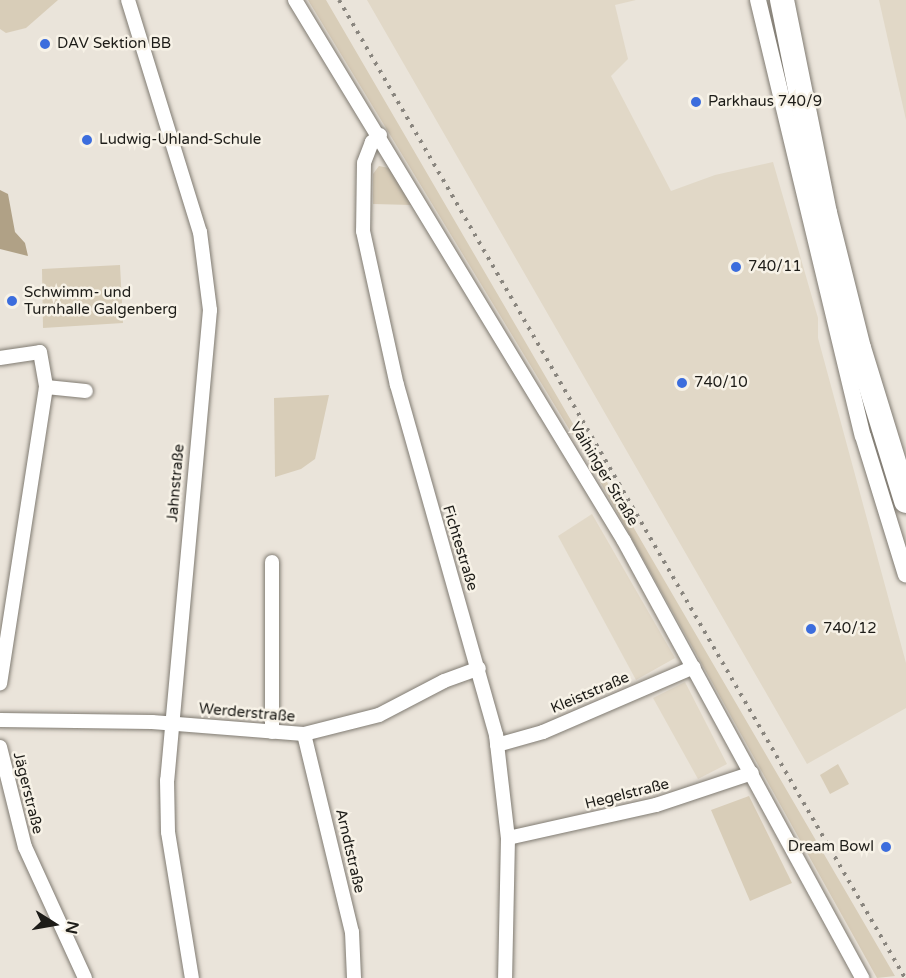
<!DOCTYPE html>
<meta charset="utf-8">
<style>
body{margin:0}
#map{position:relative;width:906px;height:978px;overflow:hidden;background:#eae4da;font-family:"Varela Round",sans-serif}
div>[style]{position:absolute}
.built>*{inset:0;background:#e1d8c7}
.green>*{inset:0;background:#d8cdb8}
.forest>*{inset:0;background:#b0a186}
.roads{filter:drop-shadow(0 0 2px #807b72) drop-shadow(0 0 2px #807b72)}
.minor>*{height:14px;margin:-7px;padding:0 7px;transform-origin:7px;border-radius:7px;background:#fff}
.tertiary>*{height:16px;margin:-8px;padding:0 8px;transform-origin:8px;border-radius:8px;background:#fff}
.motorway>*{height:24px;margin:-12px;padding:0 12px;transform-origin:12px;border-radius:12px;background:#fff}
.rail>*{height:4px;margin-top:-2px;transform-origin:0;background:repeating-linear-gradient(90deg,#8a867f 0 3px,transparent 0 9px)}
.dots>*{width:16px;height:16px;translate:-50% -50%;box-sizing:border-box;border:3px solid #f7f2e7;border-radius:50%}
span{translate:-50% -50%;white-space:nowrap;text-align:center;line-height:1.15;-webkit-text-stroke:5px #f7f2e7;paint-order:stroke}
.poi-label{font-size:15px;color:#1d1c18}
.left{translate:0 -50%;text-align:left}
.right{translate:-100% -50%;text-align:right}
.street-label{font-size:15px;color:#1d1c18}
.north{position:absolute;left:24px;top:894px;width:60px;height:60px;-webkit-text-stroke:4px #f7f2e7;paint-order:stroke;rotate:101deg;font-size:16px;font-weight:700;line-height:24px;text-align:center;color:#1d1c18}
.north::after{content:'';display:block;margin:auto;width:21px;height:27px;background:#1d1c18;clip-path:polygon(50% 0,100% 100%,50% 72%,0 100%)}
</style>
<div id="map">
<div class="built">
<i style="clip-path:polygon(367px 0,636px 0,615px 5px,628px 59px,611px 76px,671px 191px,715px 175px,773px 162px,818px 318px,818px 338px,906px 663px,906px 708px,807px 764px)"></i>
<i style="clip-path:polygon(879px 0,906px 0,906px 120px,890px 49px)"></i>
<i style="clip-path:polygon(592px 514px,675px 658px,636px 680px,558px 536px)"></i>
<i style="clip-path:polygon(685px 682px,727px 764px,698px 779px,653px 698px)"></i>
</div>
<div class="green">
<i style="clip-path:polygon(0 0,58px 0,26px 28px,6px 33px,0 29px)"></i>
<i style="clip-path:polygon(308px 0,326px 0,895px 976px,877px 978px,588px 460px)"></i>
<i style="clip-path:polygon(379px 166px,389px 168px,412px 205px,373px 204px,373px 174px)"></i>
<i style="clip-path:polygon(120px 265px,123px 323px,43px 328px,42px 269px)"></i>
<i style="clip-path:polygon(329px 395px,315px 459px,301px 469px,275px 477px,274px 398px)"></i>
<i style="clip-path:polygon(838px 764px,849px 784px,830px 794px,820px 775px)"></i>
<i style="clip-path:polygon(749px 796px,792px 883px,750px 901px,711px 810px)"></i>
</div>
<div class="forest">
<i style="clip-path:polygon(0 190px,8px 194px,15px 232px,25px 243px,28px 256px,0 249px)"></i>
</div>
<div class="roads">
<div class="minor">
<i style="left:128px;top:0;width:243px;rotate:72.8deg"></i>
<i style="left:200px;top:232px;width:79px;rotate:82.7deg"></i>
<i style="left:210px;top:310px;width:472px;rotate:95.2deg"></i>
<i style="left:167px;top:780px;width:52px;rotate:88.9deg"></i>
<i style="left:168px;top:832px;width:148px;rotate:80.7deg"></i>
<i style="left:295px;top:0;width:633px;rotate:58.69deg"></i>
<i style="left:624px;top:541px;width:498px;rotate:61.4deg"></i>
<i style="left:380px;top:135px;width:11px;rotate:139deg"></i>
<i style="left:372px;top:142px;width:22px;rotate:111deg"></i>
<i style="left:364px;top:163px;width:68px;rotate:90.8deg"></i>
<i style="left:363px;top:231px;width:158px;rotate:77.6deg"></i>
<i style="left:397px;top:385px;width:364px;rotate:74.2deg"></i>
<i style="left:496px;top:735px;width:104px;rotate:83.4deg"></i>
<i style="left:508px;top:838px;width:140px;rotate:91.2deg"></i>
<i style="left:0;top:358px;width:40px;rotate:-8.5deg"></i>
<i style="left:40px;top:352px;width:36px;rotate:80deg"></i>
<i style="left:46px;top:387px;width:300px;rotate:98.8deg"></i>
<i style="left:46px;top:387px;width:40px;rotate:5.7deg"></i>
<i style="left:0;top:720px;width:152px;rotate:0.8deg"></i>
<i style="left:152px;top:722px;width:152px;rotate:4.5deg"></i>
<i style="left:304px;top:734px;width:77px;rotate:-14.2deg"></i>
<i style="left:379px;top:715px;width:73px;rotate:-27.6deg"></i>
<i style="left:444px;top:681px;width:37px;rotate:-20deg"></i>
<i style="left:272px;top:732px;width:170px;rotate:-90deg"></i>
<i style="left:304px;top:734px;width:204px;rotate:76.4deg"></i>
<i style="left:352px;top:932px;width:46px;rotate:87.5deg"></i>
<i style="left:497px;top:745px;width:48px;rotate:-15.8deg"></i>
<i style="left:543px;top:732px;width:164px;rotate:-23.3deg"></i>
<i style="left:0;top:747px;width:103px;rotate:76deg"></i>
<i style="left:25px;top:847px;width:144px;rotate:65.4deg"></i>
<i style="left:508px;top:838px;width:152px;rotate:-12.6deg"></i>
<i style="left:656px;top:805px;width:101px;rotate:-18.4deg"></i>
</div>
<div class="tertiary">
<i style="left:758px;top:0;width:448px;rotate:76.5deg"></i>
<i style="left:863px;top:436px;width:145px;rotate:72.8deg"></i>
</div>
<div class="motorway">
<i style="left:782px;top:0;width:217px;rotate:78.6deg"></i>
<i style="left:825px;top:213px;width:139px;rotate:75.9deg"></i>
<i style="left:859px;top:348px;width:160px;rotate:72.9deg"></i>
</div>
</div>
<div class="rail">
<i style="left:339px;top:0;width:1130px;rotate:59.94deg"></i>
</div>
<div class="dots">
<i style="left:45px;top:44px;background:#3c6ddd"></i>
<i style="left:696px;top:102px;background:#3c6ddd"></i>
<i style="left:87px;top:140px;background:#3c6ddd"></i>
<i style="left:736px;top:267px;background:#3c6ddd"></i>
<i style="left:12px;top:301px;background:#3c6ddd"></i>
<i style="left:682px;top:383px;background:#3c6ddd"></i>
<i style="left:811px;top:629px;background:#3c6ddd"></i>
<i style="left:886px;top:847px;background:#3c6ddd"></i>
</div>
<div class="poi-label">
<span class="left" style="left:57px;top:44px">DAV Sektion BB</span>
<span class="left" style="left:708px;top:102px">Parkhaus 740/9</span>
<span class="left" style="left:99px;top:140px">Ludwig-Uhland-Schule</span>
<span class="left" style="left:748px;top:267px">740/11</span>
<span class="left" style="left:24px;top:301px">Schwimm- und<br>Turnhalle Galgenberg</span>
<span class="left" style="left:694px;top:383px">740/10</span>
<span class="left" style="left:823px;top:629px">740/12</span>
<span class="right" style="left:874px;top:847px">Dream Bowl</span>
</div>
<div class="street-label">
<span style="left:604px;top:474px;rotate:59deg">Vaihinger Straße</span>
<span style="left:176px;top:483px;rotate:-85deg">Jahnstraße</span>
<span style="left:460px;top:548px;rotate:73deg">Fichtestraße</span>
<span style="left:590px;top:693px;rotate:-23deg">Kleiststraße</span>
<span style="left:247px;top:713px;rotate:5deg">Werderstraße</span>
<span style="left:28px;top:793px;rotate:76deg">Jägerstraße</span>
<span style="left:627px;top:794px;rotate:-14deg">Hegelstraße</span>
<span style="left:350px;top:851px;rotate:77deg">Arndtstraße</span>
</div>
<div class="north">N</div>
</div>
